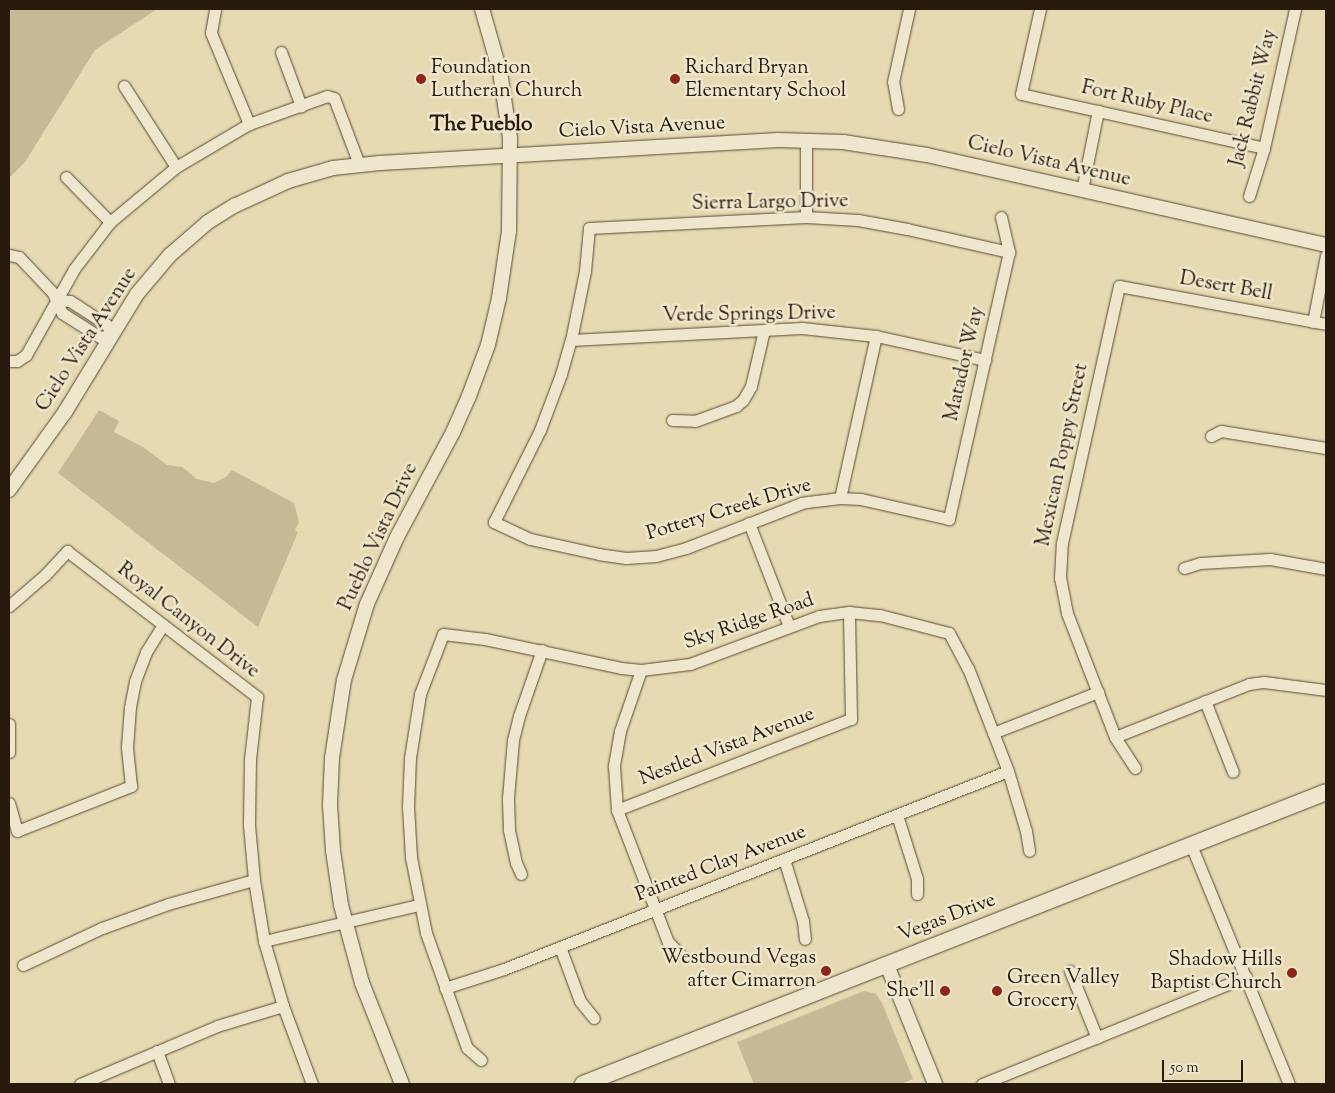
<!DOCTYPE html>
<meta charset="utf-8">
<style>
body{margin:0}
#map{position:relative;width:1335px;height:1093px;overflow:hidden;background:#e7dab2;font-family:"Sorts Mill Goudy",serif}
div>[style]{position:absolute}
.green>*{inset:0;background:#c6b996}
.roads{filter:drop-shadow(0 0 1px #574936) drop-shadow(0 0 1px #574936)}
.minor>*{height:11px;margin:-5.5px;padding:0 5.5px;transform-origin:5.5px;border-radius:5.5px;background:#efe7cd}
.tertiary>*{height:14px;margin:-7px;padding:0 7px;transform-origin:7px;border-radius:7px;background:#efe7cd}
.secondary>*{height:16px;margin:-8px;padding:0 8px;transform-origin:8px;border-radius:8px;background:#efe7cd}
.dots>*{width:14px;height:14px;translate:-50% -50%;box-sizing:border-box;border:2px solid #efe7cd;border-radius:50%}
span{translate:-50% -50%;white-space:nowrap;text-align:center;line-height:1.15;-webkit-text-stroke:5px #efe7cd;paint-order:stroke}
.poi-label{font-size:20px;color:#27190c}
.left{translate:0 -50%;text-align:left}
.right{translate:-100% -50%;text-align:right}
.street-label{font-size:20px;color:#27190c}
.neighbourhood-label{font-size:21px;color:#27190c;font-weight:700}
.frame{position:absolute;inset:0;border:10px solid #27190c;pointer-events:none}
.scale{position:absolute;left:1162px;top:1060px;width:81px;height:22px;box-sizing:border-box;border:2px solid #27190c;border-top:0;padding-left:6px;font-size:15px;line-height:18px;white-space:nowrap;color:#27190c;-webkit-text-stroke:4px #efe7cd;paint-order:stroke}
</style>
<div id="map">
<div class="green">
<i style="clip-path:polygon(9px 9px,157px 9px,95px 50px,25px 162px,9px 178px)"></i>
<i style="clip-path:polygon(99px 410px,119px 421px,114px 432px,143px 447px,167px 465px,182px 467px,197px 479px,214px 483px,226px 477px,232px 470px,294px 503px,299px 522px,295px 530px,298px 532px,258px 627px,58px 473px)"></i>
<i style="clip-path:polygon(864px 991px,876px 994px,882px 1003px,913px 1079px,901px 1084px,754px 1084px,737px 1042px)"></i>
</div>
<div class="roads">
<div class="minor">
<i style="left:1040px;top:9px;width:87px;rotate:102.6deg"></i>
<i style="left:1021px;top:94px;width:249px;rotate:12.5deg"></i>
<i style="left:215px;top:10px;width:23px;rotate:100deg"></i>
<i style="left:211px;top:33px;width:99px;rotate:67.3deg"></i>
<i style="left:281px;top:52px;width:58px;rotate:69.7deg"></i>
<i style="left:124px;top:86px;width:96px;rotate:57.3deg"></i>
<i style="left:898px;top:109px;width:27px;rotate:-100deg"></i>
<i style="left:893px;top:82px;width:75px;rotate:-77.6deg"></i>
<i style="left:66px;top:177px;width:63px;rotate:45.6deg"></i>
<i style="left:1082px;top:190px;width:81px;rotate:-78.6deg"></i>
<i style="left:1249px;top:196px;width:50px;rotate:-72.6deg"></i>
<i style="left:1264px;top:148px;width:142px;rotate:-77.4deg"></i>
<i style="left:806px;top:217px;width:77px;rotate:-90deg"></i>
<i style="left:1001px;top:217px;width:36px;rotate:77deg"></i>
<i style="left:1009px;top:252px;width:274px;rotate:102.7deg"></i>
<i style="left:949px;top:519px;width:90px;rotate:-167.2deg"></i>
<i style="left:861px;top:499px;width:21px;rotate:-177deg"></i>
<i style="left:840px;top:498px;width:38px;rotate:173deg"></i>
<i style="left:802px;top:503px;width:124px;rotate:158.8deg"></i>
<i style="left:686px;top:548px;width:31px;rotate:165deg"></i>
<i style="left:656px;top:556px;width:30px;rotate:176deg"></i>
<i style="left:626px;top:558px;width:27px;rotate:-172deg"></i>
<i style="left:599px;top:554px;width:71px;rotate:-167.7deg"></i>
<i style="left:530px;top:539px;width:40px;rotate:-155deg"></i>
<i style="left:494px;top:522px;width:103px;rotate:-63.4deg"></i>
<i style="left:540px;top:430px;width:60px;rotate:-69.4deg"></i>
<i style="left:561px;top:374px;width:35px;rotate:-74deg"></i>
<i style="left:571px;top:340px;width:70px;rotate:-78.5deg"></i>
<i style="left:585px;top:271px;width:43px;rotate:-84.7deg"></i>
<i style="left:589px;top:228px;width:217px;rotate:-2.9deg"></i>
<i style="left:806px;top:217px;width:52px;rotate:3.3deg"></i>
<i style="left:858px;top:220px;width:50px;rotate:10.4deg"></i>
<i style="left:907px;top:229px;width:105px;rotate:12.7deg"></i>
<i style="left:9px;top:255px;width:10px;rotate:11deg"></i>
<i style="left:19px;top:257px;width:50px;rotate:46.6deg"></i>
<i style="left:53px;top:293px;width:22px;rotate:66deg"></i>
<i style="left:62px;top:313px;width:45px;rotate:32.3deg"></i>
<i style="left:100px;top:337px;width:11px;rotate:-10deg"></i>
<i style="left:111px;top:335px;width:11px;rotate:-112deg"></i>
<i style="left:107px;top:325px;width:35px;rotate:-147deg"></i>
<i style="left:78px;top:306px;width:9px;rotate:-148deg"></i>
<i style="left:70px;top:301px;width:14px;rotate:-176deg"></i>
<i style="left:1313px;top:322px;width:68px;rotate:-79deg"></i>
<i style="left:571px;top:340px;width:231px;rotate:-3deg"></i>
<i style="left:802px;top:328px;width:74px;rotate:6.2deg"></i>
<i style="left:876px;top:336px;width:112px;rotate:12.4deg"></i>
<i style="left:9px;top:361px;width:8px"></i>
<i style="left:17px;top:361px;width:11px;rotate:-34deg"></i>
<i style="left:26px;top:355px;width:98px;rotate:-60.8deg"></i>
<i style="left:74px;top:269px;width:59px;rotate:-52.5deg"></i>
<i style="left:110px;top:222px;width:86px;rotate:-39.8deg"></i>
<i style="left:176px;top:167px;width:85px;rotate:-30.5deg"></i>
<i style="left:249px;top:124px;width:83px;rotate:-19.7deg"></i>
<i style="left:327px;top:96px;width:7px;rotate:16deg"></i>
<i style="left:334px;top:98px;width:71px;rotate:69.3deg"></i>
<i style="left:672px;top:420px;width:23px;rotate:2deg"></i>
<i style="left:695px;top:421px;width:44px;rotate:-20.1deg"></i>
<i style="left:736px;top:406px;width:9px;rotate:-41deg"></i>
<i style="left:743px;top:400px;width:16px;rotate:-60deg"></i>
<i style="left:751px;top:386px;width:57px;rotate:-76.9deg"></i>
<i style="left:1211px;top:436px;width:11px;rotate:-27deg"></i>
<i style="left:1221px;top:431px;width:106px;rotate:9.2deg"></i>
<i style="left:840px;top:498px;width:166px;rotate:-77.5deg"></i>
<i style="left:749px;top:523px;width:110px;rotate:68.8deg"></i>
<i style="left:1184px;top:568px;width:17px;rotate:-17deg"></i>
<i style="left:1200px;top:563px;width:70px;rotate:-3.3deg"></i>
<i style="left:1270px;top:559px;width:57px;rotate:10.1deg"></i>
<i style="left:9px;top:606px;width:48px;rotate:-40.7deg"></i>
<i style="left:45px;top:575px;width:33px;rotate:-47deg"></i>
<i style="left:67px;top:551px;width:240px;rotate:37.5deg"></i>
<i style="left:257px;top:697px;width:62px;rotate:96.4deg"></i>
<i style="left:250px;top:759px;width:66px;rotate:90.9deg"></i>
<i style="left:249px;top:825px;width:55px;rotate:84.8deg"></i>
<i style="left:254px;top:880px;width:62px;rotate:80.7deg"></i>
<i style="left:264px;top:941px;width:68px;rotate:73.7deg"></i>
<i style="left:283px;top:1006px;width:83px;rotate:69.6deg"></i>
<i style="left:641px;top:670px;width:65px;rotate:109deg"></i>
<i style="left:620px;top:731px;width:36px;rotate:100deg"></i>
<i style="left:614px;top:766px;width:44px;rotate:86.1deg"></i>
<i style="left:617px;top:810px;width:142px;rotate:68.9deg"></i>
<i style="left:668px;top:942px;width:17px;rotate:45deg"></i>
<i style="left:1205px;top:701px;width:76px;rotate:68.5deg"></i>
<i style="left:9px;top:724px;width:28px;rotate:90deg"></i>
<i style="left:993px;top:733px;width:113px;rotate:-21.3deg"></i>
<i style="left:1115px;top:737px;width:144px;rotate:-21.6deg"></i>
<i style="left:1249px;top:684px;width:15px;rotate:-8deg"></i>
<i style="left:1264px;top:682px;width:63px;rotate:7.4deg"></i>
<i style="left:1135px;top:768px;width:37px;rotate:-123deg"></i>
<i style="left:1115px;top:737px;width:133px;rotate:-111.2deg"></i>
<i style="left:1067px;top:613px;width:36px;rotate:-101deg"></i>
<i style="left:1060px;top:578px;width:35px;rotate:-87deg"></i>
<i style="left:1062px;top:543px;width:263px;rotate:-77.5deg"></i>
<i style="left:1119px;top:286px;width:210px;rotate:10.4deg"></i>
<i style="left:9px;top:803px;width:29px;rotate:74deg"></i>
<i style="left:17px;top:831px;width:123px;rotate:-21.5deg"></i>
<i style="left:131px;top:786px;width:39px;rotate:-96deg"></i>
<i style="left:127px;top:747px;width:40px;rotate:-85.7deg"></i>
<i style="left:130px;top:707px;width:26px;rotate:-79deg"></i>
<i style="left:135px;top:681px;width:31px;rotate:-69deg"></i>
<i style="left:146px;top:652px;width:32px;rotate:-58deg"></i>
<i style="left:617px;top:810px;width:251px;rotate:-21.3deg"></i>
<i style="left:851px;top:719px;width:107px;rotate:-91.1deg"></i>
<i style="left:897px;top:815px;width:67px;rotate:72.6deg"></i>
<i style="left:917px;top:879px;width:15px;rotate:90deg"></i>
<i style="left:1191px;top:845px;width:258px;rotate:67.7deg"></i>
<i style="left:784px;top:859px;width:65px;rotate:73deg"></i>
<i style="left:803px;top:921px;width:18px;rotate:84deg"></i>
<i style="left:521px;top:874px;width:12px;rotate:-114deg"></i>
<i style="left:516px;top:863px;width:35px;rotate:-102deg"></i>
<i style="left:509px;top:829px;width:31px;rotate:-92deg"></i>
<i style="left:508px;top:798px;width:58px;rotate:-85.1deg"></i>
<i style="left:513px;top:740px;width:25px;rotate:-76deg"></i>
<i style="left:519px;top:716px;width:70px;rotate:-70.8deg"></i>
<i style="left:264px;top:941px;width:159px;rotate:-13.1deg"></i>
<i style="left:560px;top:947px;width:58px;rotate:69.7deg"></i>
<i style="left:580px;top:1001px;width:22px;rotate:51deg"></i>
<i style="left:23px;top:965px;width:87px;rotate:-25.1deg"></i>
<i style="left:102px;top:928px;width:70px;rotate:-20deg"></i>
<i style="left:168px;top:904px;width:89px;rotate:-15.6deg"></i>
<i style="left:1070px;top:971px;width:72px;rotate:68.1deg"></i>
<i style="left:445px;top:988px;width:62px;rotate:-17.9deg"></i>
<i style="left:504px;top:969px;width:541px;rotate:-21.45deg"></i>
<i style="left:157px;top:1051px;width:35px;rotate:70deg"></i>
<i style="left:481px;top:1060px;width:18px;rotate:-139deg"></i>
<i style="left:467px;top:1048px;width:122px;rotate:-109.6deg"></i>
<i style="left:426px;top:933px;width:77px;rotate:-101.2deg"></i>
<i style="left:411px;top:857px;width:50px;rotate:-93.4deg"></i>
<i style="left:408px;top:807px;width:49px;rotate:-87.7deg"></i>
<i style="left:410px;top:758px;width:65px;rotate:-81.1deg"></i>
<i style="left:420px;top:694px;width:64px;rotate:-69deg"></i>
<i style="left:443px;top:634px;width:42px;rotate:6.8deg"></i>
<i style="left:485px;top:639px;width:139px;rotate:12deg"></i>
<i style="left:621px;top:668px;width:20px;rotate:6deg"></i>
<i style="left:641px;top:670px;width:49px;rotate:-7deg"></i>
<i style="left:690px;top:664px;width:138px;rotate:-20.4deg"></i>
<i style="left:819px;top:616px;width:30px;rotate:-8deg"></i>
<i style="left:849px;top:612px;width:31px;rotate:6deg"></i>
<i style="left:880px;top:615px;width:71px;rotate:14.6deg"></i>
<i style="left:949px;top:633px;width:40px;rotate:62deg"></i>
<i style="left:968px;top:668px;width:110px;rotate:68.8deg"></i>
<i style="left:1008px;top:771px;width:63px;rotate:73.3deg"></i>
<i style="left:1026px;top:831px;width:20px;rotate:81deg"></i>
<i style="left:80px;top:1084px;width:149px;rotate:-22.9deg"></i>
<i style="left:217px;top:1026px;width:69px;rotate:-16.9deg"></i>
<i style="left:982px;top:1084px;width:285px;rotate:-22.1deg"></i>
</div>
<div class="tertiary">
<i style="left:9px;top:490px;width:96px;rotate:-54.3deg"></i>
<i style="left:65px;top:412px;width:138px;rotate:-58.6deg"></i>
<i style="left:137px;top:294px;width:51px;rotate:-49.8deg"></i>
<i style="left:170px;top:255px;width:50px;rotate:-41deg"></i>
<i style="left:208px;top:222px;width:31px;rotate:-32deg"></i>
<i style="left:234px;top:206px;width:60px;rotate:-24.8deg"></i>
<i style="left:288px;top:181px;width:47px;rotate:-16.1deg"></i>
<i style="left:333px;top:168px;width:47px;rotate:-6.1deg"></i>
<i style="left:380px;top:163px;width:399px;rotate:-3.3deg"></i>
<i style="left:778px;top:140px;width:65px;rotate:1.8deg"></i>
<i style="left:843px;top:142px;width:85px;rotate:8.8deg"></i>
<i style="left:927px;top:155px;width:409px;rotate:12.7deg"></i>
<i style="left:887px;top:965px;width:128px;rotate:68deg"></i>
<i style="left:402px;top:1084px;width:109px;rotate:-111.6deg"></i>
<i style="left:362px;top:983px;width:81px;rotate:-105.1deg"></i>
<i style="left:341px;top:905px;width:55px;rotate:-98.4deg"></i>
<i style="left:333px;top:851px;width:46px;rotate:-93.7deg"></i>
<i style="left:330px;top:805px;width:47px;rotate:-87.6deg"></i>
<i style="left:332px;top:758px;width:79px;rotate:-81.3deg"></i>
<i style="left:344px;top:680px;width:79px;rotate:-73.2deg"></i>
<i style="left:367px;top:604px;width:73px;rotate:-65.9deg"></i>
<i style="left:397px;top:537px;width:119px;rotate:-61.9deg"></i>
<i style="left:453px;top:432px;width:39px;rotate:-66deg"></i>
<i style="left:469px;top:396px;width:54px;rotate:-69.6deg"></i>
<i style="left:488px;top:345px;width:48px;rotate:-76.8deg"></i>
<i style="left:499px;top:298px;width:68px;rotate:-81.5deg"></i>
<i style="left:509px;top:231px;width:93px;rotate:-89.4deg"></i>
<i style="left:510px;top:138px;width:67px;rotate:-98.6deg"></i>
<i style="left:500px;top:72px;width:66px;rotate:-105.9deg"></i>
</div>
<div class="secondary">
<i style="left:583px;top:1084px;width:798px;rotate:-21.45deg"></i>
</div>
</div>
<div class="dots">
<i style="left:421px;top:79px;background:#8f2418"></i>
<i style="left:675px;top:79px;background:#8f2418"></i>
<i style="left:826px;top:971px;background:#8f2418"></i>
<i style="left:1292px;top:973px;background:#8f2418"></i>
<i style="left:945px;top:991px;background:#8f2418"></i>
<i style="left:997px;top:991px;background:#8f2418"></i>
</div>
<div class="poi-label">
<span class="left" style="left:431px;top:80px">Foundation<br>Lutheran Church</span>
<span class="left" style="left:685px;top:80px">Richard Bryan<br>Elementary School</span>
<span class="right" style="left:816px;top:970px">Westbound Vegas<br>after Cimarron</span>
<span class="right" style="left:1282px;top:972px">Shadow Hills<br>Baptist Church</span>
<span class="left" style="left:1007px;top:990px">Green Valley<br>Grocery</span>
<span class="right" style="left:935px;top:991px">She’ll</span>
</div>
<div class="street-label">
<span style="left:1254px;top:98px;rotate:-76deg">Jack Rabbit Way</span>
<span style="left:1147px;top:103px;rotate:13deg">Fort Ruby Place</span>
<span style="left:642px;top:128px;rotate:-3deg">Cielo Vista Avenue</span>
<span style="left:1049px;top:162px;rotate:13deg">Cielo Vista Avenue</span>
<span style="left:770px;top:203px;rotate:-1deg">Sierra Largo Drive</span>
<span style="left:1226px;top:287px;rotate:10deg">Desert Bell</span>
<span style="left:749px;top:315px;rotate:-1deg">Verde Springs Drive</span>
<span style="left:87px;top:340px;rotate:-57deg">Cielo Vista Avenue</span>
<span style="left:965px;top:364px;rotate:-77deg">Matador Way</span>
<span style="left:1063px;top:455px;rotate:-78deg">Mexican Poppy Street</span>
<span style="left:729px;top:510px;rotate:-17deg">Pottery Creek Drive</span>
<span style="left:379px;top:537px;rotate:-65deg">Pueblo Vista Drive</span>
<span style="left:188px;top:621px;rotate:38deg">Royal Canyon Drive</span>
<span style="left:749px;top:622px;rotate:-19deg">Sky Ridge Road</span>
<span style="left:727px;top:747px;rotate:-21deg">Nestled Vista Avenue</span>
<span style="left:721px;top:864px;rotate:-21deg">Painted Clay Avenue</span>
<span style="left:947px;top:918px;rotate:-21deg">Vegas Drive</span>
</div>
<div class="neighbourhood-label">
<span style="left:481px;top:125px">The Pueblo</span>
</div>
<div class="frame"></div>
<div class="scale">50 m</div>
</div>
